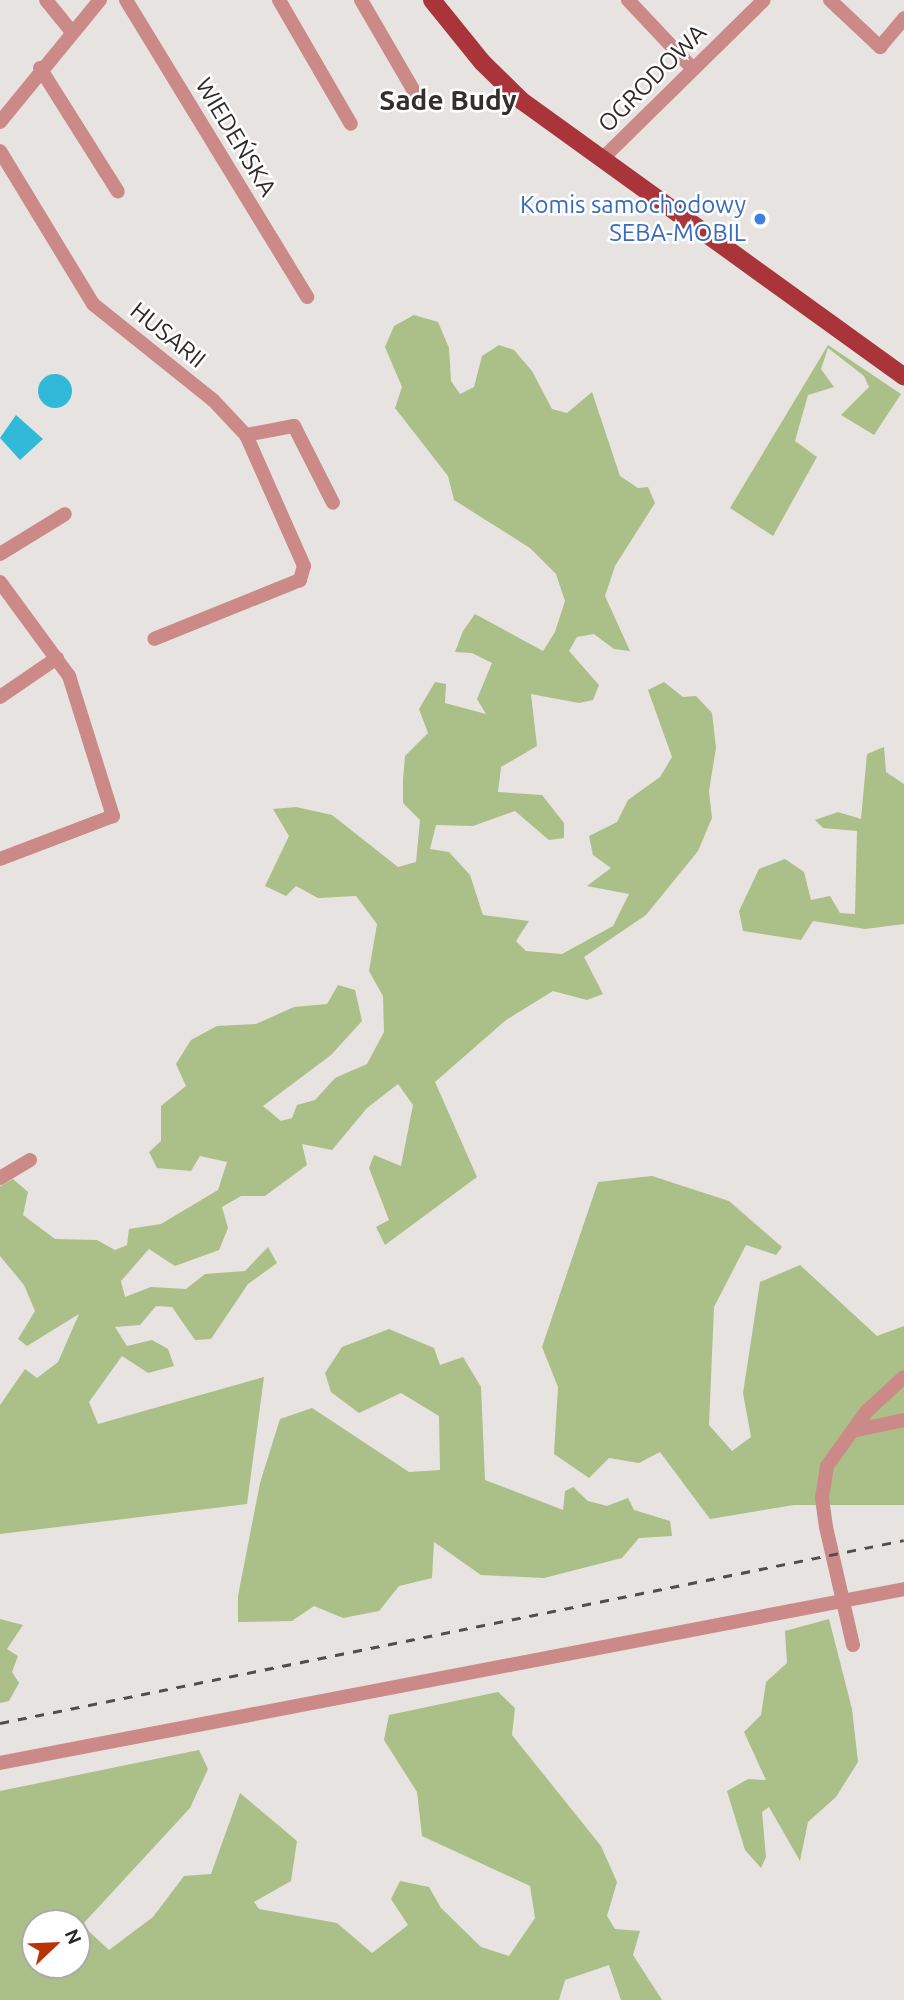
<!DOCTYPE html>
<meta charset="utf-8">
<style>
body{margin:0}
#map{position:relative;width:904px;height:2000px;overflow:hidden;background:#e7e3e0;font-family:Ubuntu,sans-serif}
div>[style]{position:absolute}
.green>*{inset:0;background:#abbf88}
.water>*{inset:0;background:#31b9d9}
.round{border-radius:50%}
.minor>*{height:14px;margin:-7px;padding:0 7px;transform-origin:7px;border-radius:7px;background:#cb8a87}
.major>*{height:18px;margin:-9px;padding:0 9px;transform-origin:9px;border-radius:9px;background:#a93439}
.rail>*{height:2.5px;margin-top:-1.25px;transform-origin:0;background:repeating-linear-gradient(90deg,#504d4c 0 9px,transparent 0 18px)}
.dots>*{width:19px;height:19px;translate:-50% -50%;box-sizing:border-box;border:4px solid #fff;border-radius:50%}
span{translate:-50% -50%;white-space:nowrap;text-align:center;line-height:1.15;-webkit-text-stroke:5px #fff;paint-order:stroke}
.street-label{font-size:24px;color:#2d2b2a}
.shop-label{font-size:24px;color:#366cbe}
.right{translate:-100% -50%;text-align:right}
.quarter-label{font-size:28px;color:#322f2d;font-weight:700}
.north{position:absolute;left:21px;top:1909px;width:70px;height:70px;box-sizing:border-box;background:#fff;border:2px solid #abaaaa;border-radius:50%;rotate:67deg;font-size:19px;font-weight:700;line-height:28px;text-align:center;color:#2d2b2a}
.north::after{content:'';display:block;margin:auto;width:24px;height:32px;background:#bc3303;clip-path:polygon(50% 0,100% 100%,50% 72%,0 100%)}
</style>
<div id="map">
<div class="green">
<i style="clip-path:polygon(414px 315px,438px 322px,449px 348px,451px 381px,460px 394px,474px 387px,482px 356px,499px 345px,514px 350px,532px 371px,552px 409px,567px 413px,592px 392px,620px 476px,638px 488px,648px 487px,655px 503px,615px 566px,605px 596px,630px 651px,614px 649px,594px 634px,577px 637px,569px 651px,599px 685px,593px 700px,579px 703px,531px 694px,537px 746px,501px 767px,498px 792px,542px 795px,564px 823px,564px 838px,549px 840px,515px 811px,473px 826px,436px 825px,430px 849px,449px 852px,470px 875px,483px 915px,529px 921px,516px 941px,526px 951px,562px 954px,613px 926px,629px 894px,587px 886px,611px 868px,593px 855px,589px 836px,617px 822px,628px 800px,660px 777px,672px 757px,648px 690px,664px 682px,683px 697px,696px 696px,712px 713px,716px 748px,709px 791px,712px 818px,698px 851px,646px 915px,584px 957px,603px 994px,587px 1000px,553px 991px,506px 1020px,435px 1082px,477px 1177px,385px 1245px,376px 1227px,389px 1220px,369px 1168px,374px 1155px,401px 1166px,413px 1105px,398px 1084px,367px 1108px,332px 1150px,302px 1144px,307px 1165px,265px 1196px,241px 1196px,222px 1207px,228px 1228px,219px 1250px,175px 1266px,149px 1249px,121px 1281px,125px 1297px,151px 1287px,186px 1289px,205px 1274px,245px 1271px,268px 1247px,277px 1263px,248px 1284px,211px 1339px,195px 1340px,172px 1307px,156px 1306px,140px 1325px,115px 1327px,127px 1346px,152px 1340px,168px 1349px,174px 1366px,148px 1373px,122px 1356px,89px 1402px,98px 1424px,264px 1377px,247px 1504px,0 1534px,0 1405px,25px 1369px,37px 1378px,58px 1362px,79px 1314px,27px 1346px,18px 1339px,35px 1311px,24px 1285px,0 1256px,0 1186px,13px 1179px,28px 1192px,23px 1215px,55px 1239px,97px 1240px,115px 1250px,127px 1245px,129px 1229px,161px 1224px,218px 1190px,227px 1162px,200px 1156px,191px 1171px,157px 1168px,149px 1152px,161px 1141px,161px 1106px,186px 1086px,176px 1064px,191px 1040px,217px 1026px,256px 1024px,294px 1007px,327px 1004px,338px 985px,355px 990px,362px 1021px,331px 1055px,263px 1106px,281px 1121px,292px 1118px,297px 1105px,315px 1100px,335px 1078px,367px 1064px,384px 1032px,383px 996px,369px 971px,377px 924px,356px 896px,318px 898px,296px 886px,286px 896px,265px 886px,289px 836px,273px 809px,296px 807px,332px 815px,398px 867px,416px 862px,420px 820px,403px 803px,403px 780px,405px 756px,428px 733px,419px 709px,435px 682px,446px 684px,445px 703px,486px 714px,477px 699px,492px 663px,472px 653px,455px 652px,463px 631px,475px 614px,543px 651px,555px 632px,565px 601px,556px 574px,530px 548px,454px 500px,448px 476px,395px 408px,402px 387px,385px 347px,394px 326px)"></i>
<i style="clip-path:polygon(828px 345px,901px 394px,874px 435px,841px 415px,869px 387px,864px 376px,828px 348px,821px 369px,834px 387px,808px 395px,795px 441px,817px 457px,773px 536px,730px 508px)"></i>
<i style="clip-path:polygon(884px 747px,886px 772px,904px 784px,904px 924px,865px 929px,813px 921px,801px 940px,743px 931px,739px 911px,759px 869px,785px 859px,804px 872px,811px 900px,830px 896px,840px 913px,855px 914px,857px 831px,823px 828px,815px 820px,838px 812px,861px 819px,867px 754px)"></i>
<i style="clip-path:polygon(652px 1176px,729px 1201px,782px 1247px,776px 1255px,746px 1245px,714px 1307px,709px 1425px,732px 1451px,751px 1437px,743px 1393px,760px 1282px,800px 1265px,877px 1336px,904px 1326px,904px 1505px,794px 1505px,710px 1519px,660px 1452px,639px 1463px,609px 1458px,589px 1478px,554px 1454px,558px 1387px,542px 1347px,598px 1182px)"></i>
<i style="clip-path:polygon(389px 1329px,434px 1348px,440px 1365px,463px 1357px,481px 1387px,485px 1480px,563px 1510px,565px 1491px,573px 1487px,588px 1501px,607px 1506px,628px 1498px,634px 1510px,670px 1521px,672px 1536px,639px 1538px,622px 1558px,544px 1578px,481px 1575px,434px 1542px,432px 1578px,399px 1586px,379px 1611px,343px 1618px,314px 1606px,292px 1621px,238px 1622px,238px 1596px,260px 1483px,280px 1419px,312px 1408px,409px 1472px,440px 1470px,439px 1416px,401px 1393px,359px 1413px,331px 1392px,325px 1373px,342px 1347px)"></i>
<i style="clip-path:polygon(0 1619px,23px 1625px,7px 1649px,18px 1656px,12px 1672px,19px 1683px,9px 1701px,0 1703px)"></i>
<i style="clip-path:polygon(829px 1619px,852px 1709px,858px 1762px,836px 1797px,808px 1822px,800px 1861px,769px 1807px,762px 1812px,766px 1857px,761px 1868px,745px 1850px,727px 1791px,748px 1779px,766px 1780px,744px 1732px,761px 1715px,766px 1682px,787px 1663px,785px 1631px)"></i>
<i style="clip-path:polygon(evenodd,498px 1692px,515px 1708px,512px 1735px,601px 1846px,617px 1882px,607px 1916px,615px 1929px,640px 1931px,633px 1955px,662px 2000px,621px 2000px,609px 1965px,565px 1980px,559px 2000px,0 2000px,0 1791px,199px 1750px,208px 1769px,190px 1808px,82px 1925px,109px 1950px,153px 1917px,184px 1876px,211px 1874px,240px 1793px,297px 1841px,291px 1881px,254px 1902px,259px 1909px,337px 1923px,372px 1953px,408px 1925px,391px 1899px,400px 1881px,429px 1887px,441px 1908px,481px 1947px,509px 1956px,535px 1918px,530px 1886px,422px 1836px,417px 1792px,384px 1740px,389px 1715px,498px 1692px,35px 1923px,77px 1923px,77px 1965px,35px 1965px,35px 1923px)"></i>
</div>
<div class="water">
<i class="round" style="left:38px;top:374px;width:34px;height:34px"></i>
<i style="clip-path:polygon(16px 415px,43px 439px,20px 460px,0 438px)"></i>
</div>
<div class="minor">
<i style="left:46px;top:0;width:41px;rotate:50.9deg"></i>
<i style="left:126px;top:0;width:348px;rotate:58.6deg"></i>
<i style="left:279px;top:0;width:143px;rotate:59.9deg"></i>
<i style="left:361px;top:0;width:113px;rotate:59.8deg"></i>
<i style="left:628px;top:0;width:95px;rotate:46.7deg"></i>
<i style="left:830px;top:0;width:69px;rotate:43.2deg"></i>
<i style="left:880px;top:47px;width:38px;rotate:-50deg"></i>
<i style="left:40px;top:68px;width:146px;rotate:57.8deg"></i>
<i style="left:0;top:122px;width:158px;rotate:-50.7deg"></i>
<i style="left:0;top:151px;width:179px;rotate:58.7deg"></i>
<i style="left:93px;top:304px;width:154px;rotate:38.7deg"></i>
<i style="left:213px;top:400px;width:48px;rotate:46.7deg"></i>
<i style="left:246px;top:435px;width:143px;rotate:66.1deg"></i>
<i style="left:304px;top:566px;width:15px;rotate:106deg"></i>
<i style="left:300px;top:580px;width:157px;rotate:158deg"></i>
<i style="left:601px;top:160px;width:228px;rotate:-44.5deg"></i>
<i style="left:246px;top:435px;width:49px;rotate:-10.6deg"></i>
<i style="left:294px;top:426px;width:86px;rotate:63.1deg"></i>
<i style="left:0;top:554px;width:76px;rotate:-31.6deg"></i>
<i style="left:0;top:582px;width:117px;rotate:53.7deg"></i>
<i style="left:69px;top:676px;width:147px;rotate:72.6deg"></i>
<i style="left:113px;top:816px;width:121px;rotate:159.2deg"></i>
<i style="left:0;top:697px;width:69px;rotate:-34.4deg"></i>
<i style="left:0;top:1178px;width:35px;rotate:-31deg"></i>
<i style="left:852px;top:1431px;width:53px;rotate:-11.9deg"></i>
<i style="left:853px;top:1645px;width:121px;rotate:-102.9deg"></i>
<i style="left:826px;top:1527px;width:29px;rotate:-98deg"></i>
<i style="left:822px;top:1498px;width:32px;rotate:-81deg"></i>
<i style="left:827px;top:1466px;width:68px;rotate:-54deg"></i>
<i style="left:867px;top:1411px;width:50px;rotate:-42.6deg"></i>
<i style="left:0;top:1763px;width:921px;rotate:-10.89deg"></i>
</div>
<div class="major">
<i style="left:432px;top:0;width:80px;rotate:51.1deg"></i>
<i style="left:482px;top:62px;width:56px;rotate:44.3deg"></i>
<i style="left:522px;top:101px;width:471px;rotate:35.8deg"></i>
</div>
<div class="rail">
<i style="left:0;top:1723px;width:922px;rotate:-11.44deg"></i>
</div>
<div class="dots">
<i style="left:760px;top:219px;background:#3f7fe0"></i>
</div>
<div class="street-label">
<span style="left:652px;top:78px;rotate:-45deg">OGRODOWA</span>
<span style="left:236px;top:137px;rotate:59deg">WIEDEŃSKA</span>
<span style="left:168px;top:335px;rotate:39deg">HUSARII</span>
</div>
<div class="shop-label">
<span class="right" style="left:746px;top:219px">Komis samochodowy<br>SEBA-MOBIL</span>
</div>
<div class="quarter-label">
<span style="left:448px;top:100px">Sade Budy</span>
</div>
<div class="north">N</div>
</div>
